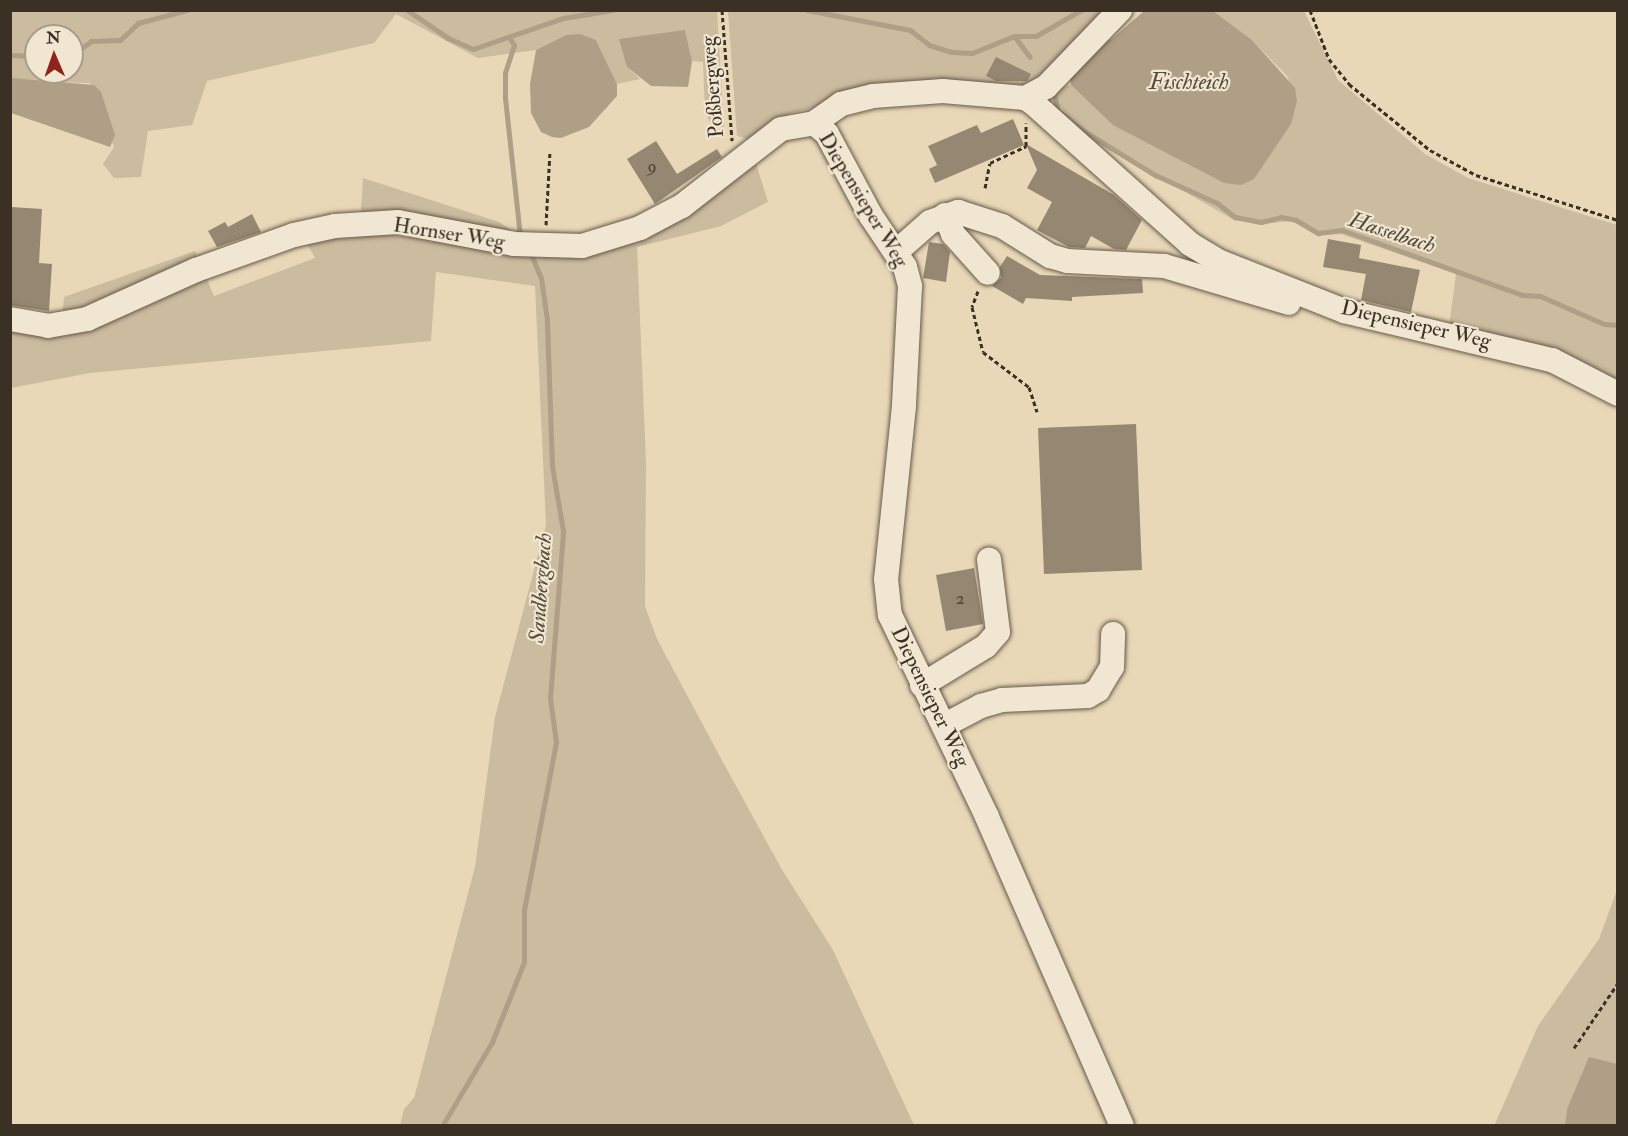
<!DOCTYPE html>
<meta charset="utf-8">
<style>
body{margin:0}
#map{position:relative;width:1628px;height:1136px;overflow:hidden;background:#e9d8b8;font-family:"IM FELL Double Pica",serif}
div>[style]{position:absolute}
.green>*{inset:0;background:#cbbb9f}
.water>*{inset:0;background:#ae9f86}
.stream>*{height:5px;margin:-2.5px;padding:0 2.5px;transform-origin:2.5px;border-radius:2.5px;background:#ae9f86}
.building>*{inset:0;background:#958771}
.path>*{height:3px;margin-top:-1.5px;transform-origin:0;background:repeating-linear-gradient(90deg,#3a3024 0 4.5px,transparent 0 7.5px)}
.roads{filter:drop-shadow(0 0 2px #665a49) drop-shadow(0 0 2px #665a49)}
.minor>*{height:24px;margin:-12px;padding:0 12px;transform-origin:12px;border-radius:12px;background:#f1e6d1}
span{translate:-50% -50%;white-space:nowrap;text-align:center;line-height:1.15;-webkit-text-stroke:4.5px #f1e6d1;paint-order:stroke}
.number-label{font-size:18px;color:#514637}
.number-label span{-webkit-text-stroke-width:0}
.street-label{font-size:21px;color:#3a3024}
.water-label{font-size:22px;color:#574c3c;font-style:italic}
.frame{position:absolute;inset:0;border:12px solid #3a3024;pointer-events:none}
.north{position:absolute;left:24px;top:24px;width:60px;height:60px;box-sizing:border-box;background:#f1e6d1;border:2px solid #a89d8c;border-radius:50%;rotate:358deg;font-size:16px;font-weight:700;line-height:24px;text-align:center;color:#3a3024}
.north::after{content:'';display:block;margin:auto;width:21px;height:27px;background:#8f2418;clip-path:polygon(50% 0,100% 100%,50% 72%,0 100%)}
</style>
<div id="map">
<div class="green">
<i style="clip-path:polygon(evenodd,11px 11px,717px 11px,724px 127px,712px 127px,705px 111px,703px 62px,692px 61px,685px 30px,627px 67px,640px 79px,617px 84px,596px 40px,566px 35px,536px 50px,478px 58px,396px 14px,374px 43px,207px 81px,192px 125px,148px 131px,141px 177px,114px 178px,103px 164px,114px 147px,90px 83px,11px 81px,11px 11px,36px 36px,72px 36px,72px 72px,36px 72px,36px 36px)"></i>
<i style="clip-path:polygon(728px 11px,1114px 11px,1024px 94px,839px 102px,791px 113px,752px 140px,737px 136px)"></i>
<i style="clip-path:polygon(1213px 11px,1304px 11px,1338px 80px,1425px 154px,1468px 178px,1617px 225px,1617px 385px,1449px 326px,1456px 274px,1341px 234px,1316px 235px,1292px 221px,1262px 224px,1234px 220px,1080px 132px,1048px 91px,1071px 85px,1114px 125px,1163px 150px,1297px 101px,1287px 76px,1252px 40px)"></i>
<i style="clip-path:polygon(753px 154px,768px 202px,721px 226px,637px 247px,646px 463px,645px 606px,657px 639px,718px 753px,781px 868px,833px 950px,914px 1125px,400px 1125px,404px 1109px,414px 1098px,475px 867px,495px 717px,546px 525px,535px 286px,436px 272px,431px 341px,90px 373px,11px 388px,11px 324px,62px 321px,64px 297px,195px 251px,214px 296px,315px 258px,304px 238px,360px 226px,363px 178px,499px 222px,543px 251px,618px 241px)"></i>
<i style="clip-path:polygon(1617px 890px,1617px 1065px,1567px 1109px,1565px 1125px,1494px 1126px,1538px 1026px,1599px 939px)"></i>
</div>
<div class="water">
<i style="clip-path:polygon(1144px 11px,1213px 11px,1252px 40px,1295px 88px,1297px 101px,1291px 124px,1254px 179px,1241px 185px,1224px 183px,1113px 125px,1071px 85px,1069px 74px,1095px 46px,1112px 39px)"></i>
<i style="clip-path:polygon(685px 30px,692px 61px,688px 87px,651px 86px,627px 67px,619px 39px)"></i>
<i style="clip-path:polygon(580px 34px,596px 40px,617px 84px,617px 96px,589px 127px,561px 138px,552px 137px,541px 132px,531px 113px,530px 84px,536px 50px,566px 35px)"></i>
<i style="clip-path:polygon(11px 78px,94px 85px,101px 92px,115px 135px,110px 147px,11px 113px)"></i>
<i style="clip-path:polygon(1589px 1057px,1617px 1064px,1617px 1125px,1565px 1125px,1567px 1109px)"></i>
</div>
<div class="stream">
<i style="left:407px;top:10px;width:50px;rotate:34.3deg"></i>
<i style="left:448px;top:38px;width:27px;rotate:24deg"></i>
<i style="left:473px;top:49px;width:95px;rotate:-19deg"></i>
<i style="left:563px;top:18px;width:50px;rotate:-9.3deg"></i>
<i style="left:807px;top:10px;width:105px;rotate:11deg"></i>
<i style="left:910px;top:30px;width:24px;rotate:38deg"></i>
<i style="left:929px;top:45px;width:24px;rotate:17deg"></i>
<i style="left:952px;top:52px;width:20px;rotate:3deg"></i>
<i style="left:972px;top:53px;width:45px;rotate:-22deg"></i>
<i style="left:1014px;top:36px;width:26px;rotate:53deg"></i>
<i style="left:1014px;top:36px;width:22px"></i>
<i style="left:1036px;top:36px;width:52px;rotate:-30deg"></i>
<i style="left:510px;top:39px;width:7px;rotate:56deg"></i>
<i style="left:514px;top:45px;width:29px;rotate:108deg"></i>
<i style="left:505px;top:73px;width:25px;rotate:90deg"></i>
<i style="left:505px;top:98px;width:140px;rotate:83.8deg"></i>
<i style="left:10px;top:55px;width:26px;rotate:2deg"></i>
<i style="left:72px;top:55px;width:24px;rotate:-36deg"></i>
<i style="left:91px;top:41px;width:29px;rotate:-2deg"></i>
<i style="left:120px;top:40px;width:25px;rotate:-43deg"></i>
<i style="left:138px;top:23px;width:51px;rotate:-14.9deg"></i>
<i style="left:1053px;top:90px;width:22px;rotate:77deg"></i>
<i style="left:1058px;top:111px;width:31px;rotate:38deg"></i>
<i style="left:1082px;top:130px;width:86px;rotate:31.7deg"></i>
<i style="left:1155px;top:175px;width:68px;rotate:24.3deg"></i>
<i style="left:1217px;top:203px;width:23px;rotate:38deg"></i>
<i style="left:1235px;top:217px;width:26px;rotate:11deg"></i>
<i style="left:1261px;top:222px;width:21px;rotate:-14deg"></i>
<i style="left:1281px;top:217px;width:15px;rotate:11deg"></i>
<i style="left:1296px;top:220px;width:26px;rotate:31deg"></i>
<i style="left:1318px;top:233px;width:24px;rotate:-7deg"></i>
<i style="left:1342px;top:230px;width:192px;rotate:19.8deg"></i>
<i style="left:1523px;top:295px;width:17px;rotate:3deg"></i>
<i style="left:1540px;top:296px;width:70px;rotate:23.6deg"></i>
<i style="left:1604px;top:324px;width:14px;rotate:4deg"></i>
<i style="left:442px;top:1126px;width:98px;rotate:-59.2deg"></i>
<i style="left:492px;top:1042px;width:86px;rotate:-68.2deg"></i>
<i style="left:524px;top:962px;width:52px;rotate:-90deg"></i>
<i style="left:524px;top:910px;width:171px;rotate:-79.2deg"></i>
<i style="left:556px;top:742px;width:44px;rotate:-97.8deg"></i>
<i style="left:550px;top:698px;width:168px;rotate:-85.5deg"></i>
<i style="left:563px;top:531px;width:66px;rotate:-99.6deg"></i>
<i style="left:552px;top:466px;width:146px;rotate:-92deg"></i>
<i style="left:547px;top:320px;width:42px;rotate:-98.1deg"></i>
<i style="left:541px;top:278px;width:28px;rotate:-113deg"></i>
</div>
<div class="building">
<i style="clip-path:polygon(996px 57px,1031px 74px,1027px 81px,996px 81px,986px 76px)"></i>
<i style="clip-path:polygon(1013px 119px,1024px 145px,935px 183px,929px 169px,937px 165px,928px 146px,977px 125px,981px 133px)"></i>
<i style="clip-path:polygon(656px 141px,677px 174px,717px 149px,722px 157px,655px 204px,627px 159px)"></i>
<i style="clip-path:polygon(1026px 144px,1114px 195px,1142px 220px,1126px 250px,1114px 249px,1091px 236px,1085px 248px,1069px 247px,1037px 230px,1052px 202px,1027px 188px,1037px 170px)"></i>
<i style="clip-path:polygon(11px 207px,42px 209px,39px 263px,52px 264px,49px 311px,10px 305px)"></i>
<i style="clip-path:polygon(252px 214px,261px 232px,217px 247px,208px 231px,225px 222px,228px 227px)"></i>
<i style="clip-path:polygon(1328px 239px,1361px 245px,1359px 258px,1420px 270px,1411px 312px,1361px 300px,1366px 274px,1323px 267px)"></i>
<i style="clip-path:polygon(929px 242px,943px 244px,950px 252px,946px 282px,923px 278px)"></i>
<i style="clip-path:polygon(1007px 256px,1040px 275px,1142px 279px,1143px 293px,1072px 297px,1072px 301px,1026px 298px,1023px 304px,992px 286px,1001px 278px,1000px 267px)"></i>
<i style="clip-path:polygon(1136px 424px,1142px 570px,1044px 574px,1038px 428px)"></i>
<i style="clip-path:polygon(974px 568px,983px 624px,946px 631px,936px 575px)"></i>
</div>
<div class="path">
<i style="left:722px;top:10px;width:131px;rotate:85.6deg"></i>
<i style="left:1310px;top:10px;width:53px;rotate:68.8deg"></i>
<i style="left:1329px;top:59px;width:32px;rotate:51deg"></i>
<i style="left:1349px;top:84px;width:104px;rotate:39.2deg"></i>
<i style="left:1430px;top:150px;width:52px;rotate:28.5deg"></i>
<i style="left:1476px;top:175px;width:149px;rotate:17.6deg"></i>
<i style="left:985px;top:188px;width:25px;rotate:-79deg"></i>
<i style="left:990px;top:163px;width:40px;rotate:-25deg"></i>
<i style="left:1026px;top:146px;width:23px;rotate:-90deg"></i>
<i style="left:546px;top:225px;width:74px;rotate:-86.9deg"></i>
<i style="left:978px;top:291px;width:17px;rotate:111deg"></i>
<i style="left:972px;top:307px;width:46px;rotate:76.3deg"></i>
<i style="left:983px;top:352px;width:58px;rotate:37.3deg"></i>
<i style="left:1029px;top:387px;width:26px;rotate:72deg"></i>
<i style="left:1574px;top:1048px;width:78px;rotate:-55.9deg"></i>
</div>
<div class="roads">
<div class="minor">
<i style="left:1025px;top:98px;width:24px;rotate:-28deg"></i>
<i style="left:1046px;top:87px;width:107px;rotate:-46.1deg"></i>
<i style="left:814px;top:123px;width:17px;rotate:40deg"></i>
<i style="left:827px;top:134px;width:93px;rotate:61.8deg"></i>
<i style="left:871px;top:216px;width:61px;rotate:56.3deg"></i>
<i style="left:905px;top:267px;width:20px;rotate:75deg"></i>
<i style="left:910px;top:286px;width:120px;rotate:92.9deg"></i>
<i style="left:904px;top:406px;width:174px;rotate:95.9deg"></i>
<i style="left:886px;top:579px;width:36px;rotate:84deg"></i>
<i style="left:890px;top:615px;width:224px;rotate:64.3deg"></i>
<i style="left:987px;top:817px;width:337px;rotate:66.4deg"></i>
<i style="left:945px;top:215px;width:21px;rotate:67deg"></i>
<i style="left:953px;top:234px;width:52px;rotate:48.1deg"></i>
<i style="left:896px;top:252px;width:45px;rotate:-41.4deg"></i>
<i style="left:930px;top:222px;width:30px;rotate:-20deg"></i>
<i style="left:958px;top:212px;width:46px;rotate:17.7deg"></i>
<i style="left:1002px;top:226px;width:57px;rotate:32deg"></i>
<i style="left:1050px;top:256px;width:18px;rotate:16deg"></i>
<i style="left:1067px;top:261px;width:97px;rotate:3deg"></i>
<i style="left:1164px;top:266px;width:130px;rotate:16.5deg"></i>
<i style="left:10px;top:319px;width:39px;rotate:10deg"></i>
<i style="left:48px;top:326px;width:40px;rotate:-10deg"></i>
<i style="left:87px;top:319px;width:120px;rotate:-24.2deg"></i>
<i style="left:196px;top:270px;width:104px;rotate:-19.7deg"></i>
<i style="left:294px;top:235px;width:42px;rotate:-12.4deg"></i>
<i style="left:335px;top:226px;width:63px;rotate:-3.6deg"></i>
<i style="left:398px;top:222px;width:118px;rotate:10.7deg"></i>
<i style="left:514px;top:244px;width:68px;rotate:1.7deg"></i>
<i style="left:582px;top:246px;width:61px;rotate:-17.2deg"></i>
<i style="left:640px;top:228px;width:47px;rotate:-27.6deg"></i>
<i style="left:682px;top:206px;width:125px;rotate:-37.9deg"></i>
<i style="left:781px;top:129px;width:34px;rotate:-10deg"></i>
<i style="left:814px;top:123px;width:33px;rotate:-35deg"></i>
<i style="left:841px;top:104px;width:33px;rotate:-14deg"></i>
<i style="left:873px;top:96px;width:70px;rotate:-4.1deg"></i>
<i style="left:943px;top:91px;width:82px;rotate:4.9deg"></i>
<i style="left:1025px;top:98px;width:9px;rotate:32deg"></i>
<i style="left:1033px;top:103px;width:211px;rotate:41.9deg"></i>
<i style="left:1190px;top:244px;width:33px;rotate:31deg"></i>
<i style="left:1218px;top:261px;width:136px;rotate:21.6deg"></i>
<i style="left:1344px;top:311px;width:214px;rotate:13.3deg"></i>
<i style="left:1552px;top:360px;width:74px;rotate:27.3deg"></i>
<i style="left:922px;top:685px;width:75px;rotate:-31.4deg"></i>
<i style="left:986px;top:646px;width:18px;rotate:-49deg"></i>
<i style="left:998px;top:632px;width:73px;rotate:-97.1deg"></i>
<i style="left:945px;top:725px;width:41px;rotate:-27.8deg"></i>
<i style="left:981px;top:706px;width:22px;rotate:-16deg"></i>
<i style="left:1002px;top:700px;width:86px;rotate:-2.7deg"></i>
<i style="left:1088px;top:696px;width:12px;rotate:-31deg"></i>
<i style="left:1098px;top:690px;width:27px;rotate:-59deg"></i>
<i style="left:1112px;top:667px;width:33px;rotate:-88deg"></i>
</div>
</div>
<div class="number-label">
<span style="left:652px;top:167px">9</span>
<span style="left:960px;top:599px">2</span>
</div>
<div class="street-label">
<span style="left:713px;top:87px;rotate:-95deg">Poßbergweg</span>
<span style="left:863px;top:200px;rotate:59deg">Diepensieper Weg</span>
<span style="left:449px;top:234px;rotate:9deg">Hornser Weg</span>
<span style="left:1416px;top:325px;rotate:13deg">Diepensieper Weg</span>
<span style="left:930px;top:697px;rotate:64deg">Diepensieper Weg</span>
</div>
<div class="water-label">
<span style="left:1189px;top:83px">Fischteich</span>
<span style="left:1392px;top:233px;rotate:18deg">Hasselbach</span>
<span style="left:541px;top:588px;rotate:-86deg">Sandbergbach</span>
</div>
<div class="frame"></div>
<div class="north">N</div>
</div>
